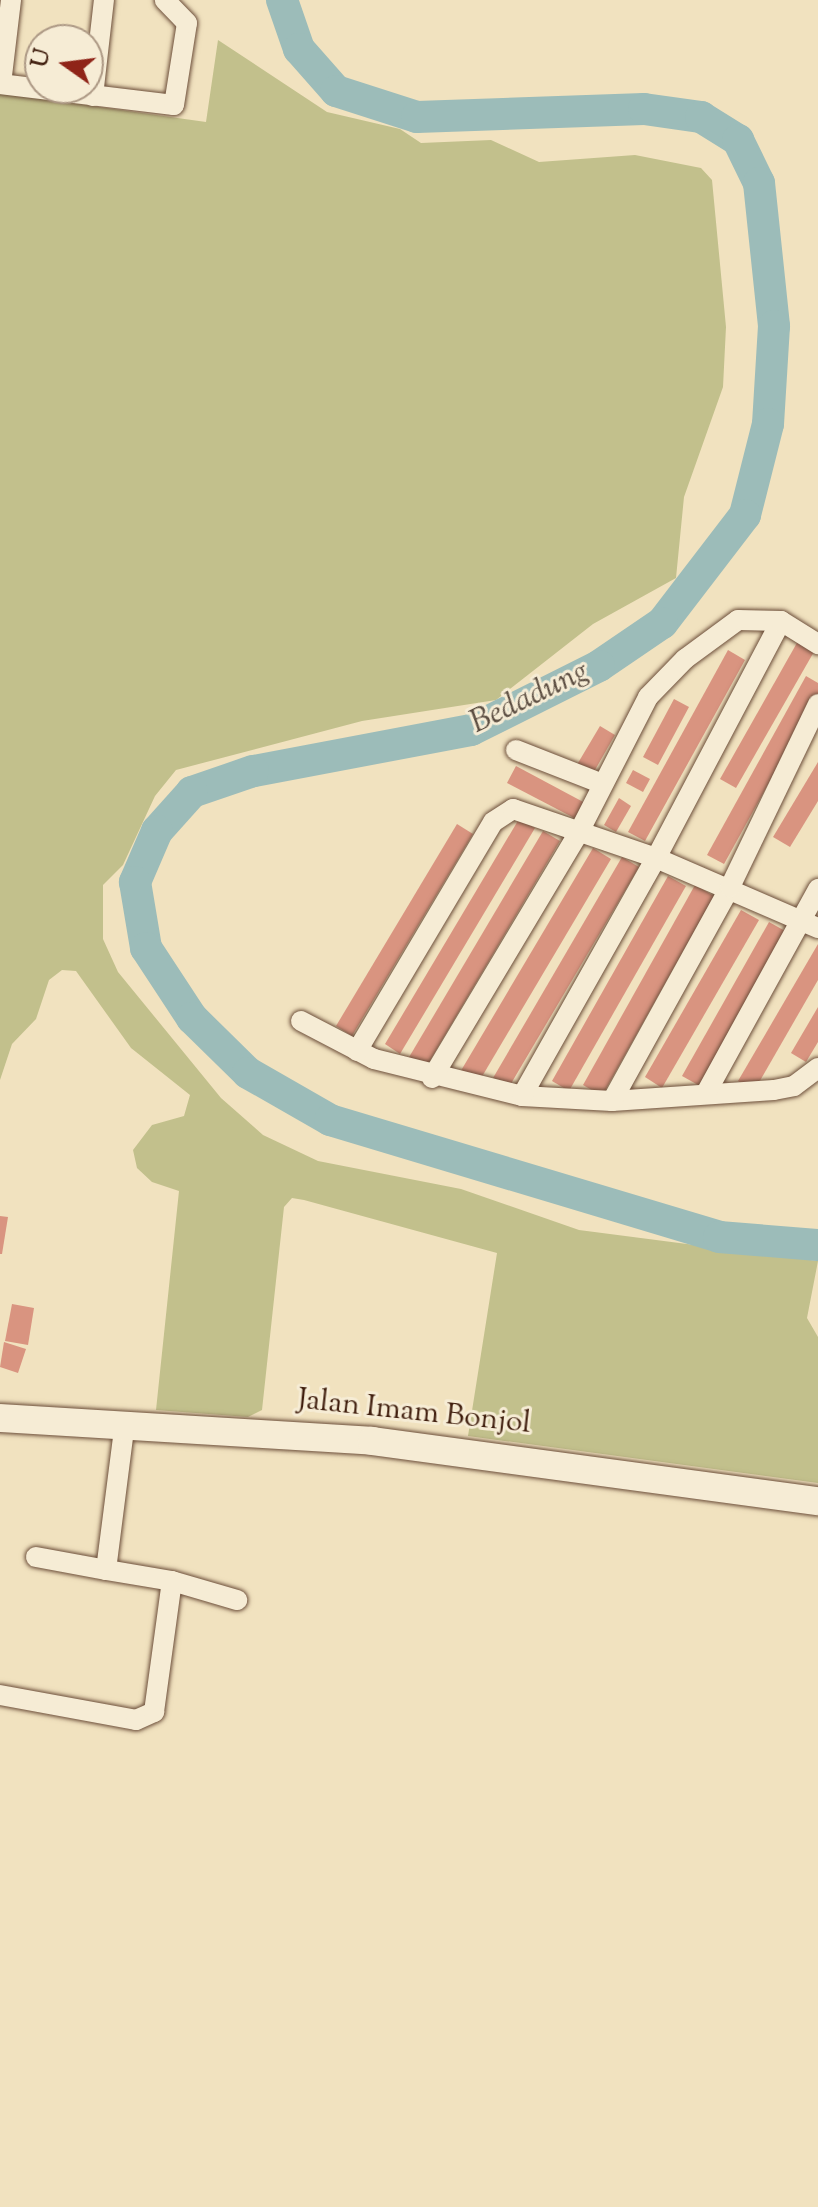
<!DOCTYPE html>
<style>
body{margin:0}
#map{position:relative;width:818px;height:2207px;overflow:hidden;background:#f1e2bf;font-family:"Sorts Mill Goudy",serif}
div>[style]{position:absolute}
.green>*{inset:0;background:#c2c08c}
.river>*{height:32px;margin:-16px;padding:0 16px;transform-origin:16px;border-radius:16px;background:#9cbcb9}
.building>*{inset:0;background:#d99480}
.roads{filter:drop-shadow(0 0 2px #6c4e3a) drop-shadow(0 0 2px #6c4e3a)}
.street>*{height:20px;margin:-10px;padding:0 10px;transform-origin:10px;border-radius:10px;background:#f6ecd5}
.secondary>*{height:28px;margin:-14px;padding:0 14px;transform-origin:14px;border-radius:14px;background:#f6ecd5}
span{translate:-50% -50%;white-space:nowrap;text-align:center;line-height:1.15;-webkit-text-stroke:6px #f6ecd5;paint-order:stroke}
.street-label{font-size:30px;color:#3f1d0d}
.water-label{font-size:32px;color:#5b4d41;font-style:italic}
.north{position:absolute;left:24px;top:24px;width:80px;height:80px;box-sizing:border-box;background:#f6ecd5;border:2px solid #ad9985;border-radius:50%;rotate:284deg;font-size:22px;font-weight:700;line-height:32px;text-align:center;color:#3f1d0d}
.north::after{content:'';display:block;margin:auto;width:28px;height:36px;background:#8f2418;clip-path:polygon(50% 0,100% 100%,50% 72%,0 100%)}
</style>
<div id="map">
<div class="green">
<i style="clip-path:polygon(218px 40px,327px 112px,400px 129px,421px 143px,491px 140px,539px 162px,635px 155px,701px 168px,712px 180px,726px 327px,723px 387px,684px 497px,676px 578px,593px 624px,496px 700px,362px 721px,176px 770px,155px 796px,123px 865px,103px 885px,103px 939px,118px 972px,221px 1098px,263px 1135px,318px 1161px,461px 1189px,579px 1230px,818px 1261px,807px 1318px,818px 1337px,818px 1483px,468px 1436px,497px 1253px,304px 1200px,292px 1198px,284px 1207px,262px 1410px,248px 1417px,156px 1410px,179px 1191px,152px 1182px,137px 1168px,133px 1150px,152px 1125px,184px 1116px,190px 1095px,131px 1048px,76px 971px,62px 970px,49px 980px,36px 1019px,12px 1044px,0 1080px,0 93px,206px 122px)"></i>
</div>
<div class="river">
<i style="left:282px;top:0;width:52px;rotate:70.9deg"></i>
<i style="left:299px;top:49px;width:56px;rotate:48.6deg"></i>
<i style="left:336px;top:91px;width:85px;rotate:17.8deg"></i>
<i style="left:417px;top:117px;width:227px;rotate:-2deg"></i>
<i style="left:644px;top:109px;width:58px;rotate:8deg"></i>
<i style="left:701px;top:117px;width:44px;rotate:31.9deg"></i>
<i style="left:738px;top:140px;width:48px;rotate:64deg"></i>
<i style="left:759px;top:183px;width:144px;rotate:84deg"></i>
<i style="left:774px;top:326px;width:98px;rotate:93.5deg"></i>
<i style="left:768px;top:424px;width:94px;rotate:104.2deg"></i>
<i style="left:745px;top:515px;width:136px;rotate:127.5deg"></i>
<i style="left:662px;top:623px;width:76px;rotate:145.7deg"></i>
<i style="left:599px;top:666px;width:143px;rotate:153.4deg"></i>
<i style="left:471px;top:730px;width:222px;rotate:169.3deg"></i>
<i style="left:253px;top:771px;width:65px;rotate:161deg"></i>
<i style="left:192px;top:792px;width:52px;rotate:131.9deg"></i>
<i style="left:157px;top:831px;width:56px;rotate:113.3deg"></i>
<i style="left:135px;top:882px;width:67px;rotate:80.5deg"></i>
<i style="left:146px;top:948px;width:84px;rotate:56.7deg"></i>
<i style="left:192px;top:1018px;width:78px;rotate:44.5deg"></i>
<i style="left:248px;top:1073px;width:95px;rotate:29.8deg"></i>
<i style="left:330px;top:1120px;width:406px;rotate:16.7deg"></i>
<i style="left:719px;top:1237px;width:99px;rotate:4.6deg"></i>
</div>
<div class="building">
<i style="clip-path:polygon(798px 641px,815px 650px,736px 788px,720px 779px)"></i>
<i style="clip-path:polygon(728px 650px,745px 660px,645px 841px,628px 832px)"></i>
<i style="clip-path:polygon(806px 676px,818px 683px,818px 694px,724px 864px,707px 855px)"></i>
<i style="clip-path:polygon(674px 699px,689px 707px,658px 765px,643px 757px)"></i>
<i style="clip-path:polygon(600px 726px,615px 735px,591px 777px,575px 768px)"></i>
<i style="clip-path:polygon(818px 762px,818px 801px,790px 847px,773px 837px)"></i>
<i style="clip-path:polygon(516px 766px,587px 804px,578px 820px,507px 783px)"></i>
<i style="clip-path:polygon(633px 770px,650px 779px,643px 792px,626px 783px)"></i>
<i style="clip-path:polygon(619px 798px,631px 806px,616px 832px,604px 825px)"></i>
<i style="clip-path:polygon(519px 819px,535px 828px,400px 1054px,385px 1044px)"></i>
<i style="clip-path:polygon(457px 824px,473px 834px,352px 1036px,336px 1026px)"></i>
<i style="clip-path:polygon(543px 831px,560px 841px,422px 1074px,405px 1064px)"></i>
<i style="clip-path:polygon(593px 848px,611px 859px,477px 1085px,459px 1074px)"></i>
<i style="clip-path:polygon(622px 857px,639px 867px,509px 1087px,493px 1078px)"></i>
<i style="clip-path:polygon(668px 876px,686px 886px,569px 1091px,552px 1081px)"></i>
<i style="clip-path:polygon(695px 885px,714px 896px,602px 1096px,583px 1085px)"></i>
<i style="clip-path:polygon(741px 910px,759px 920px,662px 1088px,645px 1077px)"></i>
<i style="clip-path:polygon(769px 922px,787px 932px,700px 1086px,682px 1076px)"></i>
<i style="clip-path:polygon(818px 944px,818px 980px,754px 1091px,738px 1081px)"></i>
<i style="clip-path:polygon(818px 1007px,818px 1042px,806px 1062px,791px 1053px)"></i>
<i style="clip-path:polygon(0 1216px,8px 1217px,2px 1254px,0 1254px)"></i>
<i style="clip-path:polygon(12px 1304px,34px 1308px,28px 1345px,5px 1341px)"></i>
<i style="clip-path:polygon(4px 1342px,26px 1349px,18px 1373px,0 1367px)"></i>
</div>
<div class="roads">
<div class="street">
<i style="left:0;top:84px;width:175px;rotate:6.9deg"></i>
<i style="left:174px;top:105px;width:83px;rotate:-81deg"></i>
<i style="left:187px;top:23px;width:32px;rotate:-134deg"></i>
<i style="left:1px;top:84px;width:85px;rotate:-83.2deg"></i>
<i style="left:93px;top:96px;width:97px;rotate:-83.5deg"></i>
<i style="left:781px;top:621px;width:268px;rotate:117.8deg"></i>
<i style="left:656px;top:858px;width:176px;rotate:23.4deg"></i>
<i style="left:516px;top:750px;width:90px;rotate:21.4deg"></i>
<i style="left:301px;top:1021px;width:82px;rotate:27.5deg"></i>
<i style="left:374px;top:1059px;width:153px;rotate:14deg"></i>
<i style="left:522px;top:1096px;width:90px;rotate:3.2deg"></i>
<i style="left:612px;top:1101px;width:162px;rotate:-3.9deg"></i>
<i style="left:774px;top:1090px;width:20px;rotate:-11deg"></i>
<i style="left:794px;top:1086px;width:30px;rotate:-37deg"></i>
<i style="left:357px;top:1051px;width:266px;rotate:-59.3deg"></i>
<i style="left:493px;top:822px;width:24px;rotate:-33deg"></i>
<i style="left:513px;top:809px;width:151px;rotate:18.9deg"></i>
<i style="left:656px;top:858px;width:273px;rotate:119.4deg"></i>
<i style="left:432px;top:1078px;width:287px;rotate:-59.1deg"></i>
<i style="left:579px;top:832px;width:152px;rotate:-62.9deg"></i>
<i style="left:648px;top:697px;width:53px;rotate:-45.8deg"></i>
<i style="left:685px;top:659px;width:66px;rotate:-36.3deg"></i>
<i style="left:738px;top:620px;width:43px;rotate:1.3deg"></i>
<i style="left:781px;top:621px;width:44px;rotate:31.9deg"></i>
<i style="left:706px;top:1093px;width:233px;rotate:-61.2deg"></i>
<i style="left:612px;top:1101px;width:244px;rotate:-61.1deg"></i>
<i style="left:730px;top:887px;width:203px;rotate:-64.3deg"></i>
<i style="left:36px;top:1557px;width:71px;rotate:10.5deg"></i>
<i style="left:172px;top:1581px;width:68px;rotate:16.3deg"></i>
<i style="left:0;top:1695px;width:138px;rotate:10.4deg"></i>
<i style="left:136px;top:1720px;width:20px;rotate:-24deg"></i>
<i style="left:154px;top:1712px;width:132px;rotate:-82.2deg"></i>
<i style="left:172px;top:1581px;width:67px;rotate:-170.5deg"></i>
<i style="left:106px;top:1570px;width:142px;rotate:-82.7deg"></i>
</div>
<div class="secondary">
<i style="left:0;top:1418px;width:373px;rotate:3.5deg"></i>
<i style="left:372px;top:1441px;width:450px;rotate:7.7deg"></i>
</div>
</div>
<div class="street-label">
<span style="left:414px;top:1413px;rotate:6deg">Jalan Imam Bonjol</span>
</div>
<div class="water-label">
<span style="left:530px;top:698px;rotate:-26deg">Bedadung</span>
</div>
<div class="north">U</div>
</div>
